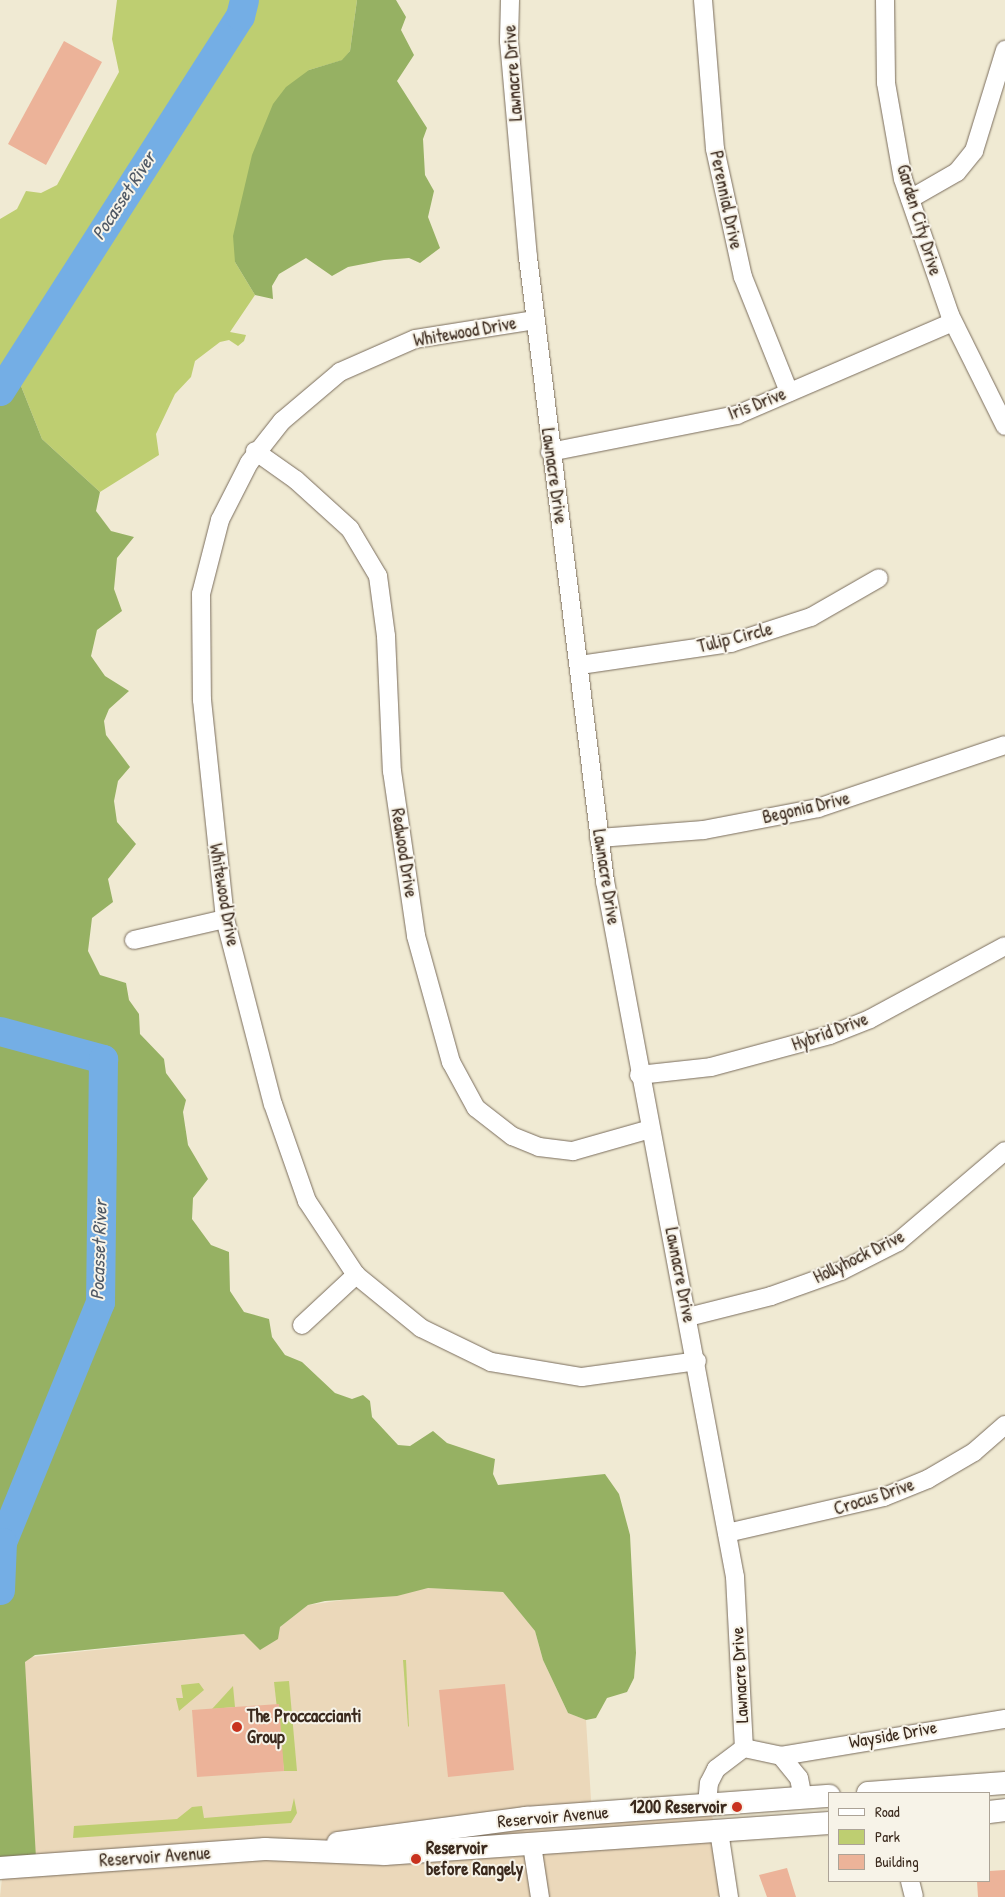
<!DOCTYPE html>
<style>
body{margin:0}
#map{position:relative;width:1005px;height:1897px;overflow:hidden;background:#f0ead3;font-family:"Patrick Hand",sans-serif}
div>[style]{position:absolute}
.built>*{inset:0;background:#ebd8ba}
.green>*{inset:0;background:#bece71}
.forest>*{inset:0;background:#96b163}
.river>*{height:29px;margin:-14.5px;padding:0 14.5px;transform-origin:14.5px;border-radius:14.5px;background:#74aee5}
.building>*{inset:0;background:#ecb399}
.roads{filter:drop-shadow(0 0 1px #7a6d5d) drop-shadow(0 0 1px #7a6d5d)}
.minor>*{height:18px;margin:-9px;padding:0 9px;transform-origin:9px;border-radius:9px;background:#fff}
.major>*{height:22px;margin:-11px;padding:0 11px;transform-origin:11px;border-radius:11px;background:#fff}
.dots>*{width:14px;height:14px;translate:-50% -50%;box-sizing:border-box;border:2px solid #f7f3e8;border-radius:50%}
span{translate:-50% -50%;white-space:nowrap;text-align:center;line-height:1.15;-webkit-text-stroke:4px #f7f3e8;paint-order:stroke}
.street-label{font-size:18px;color:#3b2a1e}
.poi-label{font-size:18px;color:#3b2a1e;font-weight:700}
.left{translate:0 -50%;text-align:left}
.right{translate:-100% -50%;text-align:right}
.water-label{font-size:19px;color:#4f5864;font-style:italic}
.legend{position:absolute;left:828px;top:1792px;width:162px;height:90px;box-sizing:border-box;background:#f7f3e8;border:1px solid #aca397;margin:0;padding:6px 9px;list-style:none;font-size:15px;color:#3b2a1e}
.legend li{display:flex;align-items:center;gap:10px;height:25px}
.legend b{width:25px;border:1px solid #aca397}
</style>
<div id="map">
<div class="built">
<i style="clip-path:polygon(428px 1588px,503px 1592px,535px 1631px,543px 1660px,568px 1713px,586px 1720px,592px 1815px,710px 1809px,734px 1891px,715px 1897px,0 1897px,25px 1662px,30px 1657px,244px 1634px,280px 1627px,308px 1605px)"></i>
</div>
<div class="green">
<i style="clip-path:polygon(117px 0,357px 0,350px 51px,343px 60px,309px 70px,235px 262px,255px 295px,230px 332px,246px 335px,244px 341px,238px 346px,229px 340px,220px 342px,195px 361px,191px 377px,175px 394px,156px 434px,159px 455px,100px 492px,42px 439px,21px 386px,0 372px,0 219px,17px 209px,26px 191px,41px 193px,57px 185px,119px 72px,112px 39px)"></i>
<i style="clip-path:polygon(403px 1660px,406px 1660px,409px 1727px,408px 1726px)"></i>
<i style="clip-path:polygon(289px 1681px,297px 1771px,284px 1771px,274px 1682px)"></i>
<i style="clip-path:polygon(199px 1683px,204px 1690px,179px 1711px,176px 1698px,183px 1698px,181px 1685px)"></i>
<i style="clip-path:polygon(233px 1686px,235px 1707px,212px 1709px)"></i>
<i style="clip-path:polygon(294px 1798px,297px 1813px,291px 1823px,73px 1838px,74px 1826px,177px 1819px,192px 1807px,202px 1806px,204px 1818px,291px 1811px)"></i>
</div>
<div class="forest">
<i style="clip-path:polygon(357px 0,396px 0,406px 17px,401px 30px,414px 55px,397px 81px,427px 128px,423px 139px,425px 175px,434px 191px,428px 217px,440px 248px,420px 263px,409px 258px,384px 260px,348px 267px,332px 276px,306px 258px,279px 274px,272px 286px,273px 299px,255px 295px,235px 262px,233px 236px,252px 155px,273px 104px,286px 87px,309px 70px,342px 60px,350px 51px)"></i>
<i style="clip-path:polygon(0 372px,21px 386px,42px 439px,100px 492px,96px 511px,111px 531px,134px 537px,117px 558px,114px 589px,122px 611px,97px 630px,91px 656px,105px 676px,129px 691px,109px 709px,104px 721px,106px 735px,130px 767px,118px 781px,114px 801px,117px 822px,136px 844px,108px 879px,113px 902px,92px 918px,88px 951px,100px 975px,126px 983px,129px 1000px,139px 1014px,140px 1034px,164px 1059px,166px 1073px,186px 1100px,183px 1112px,188px 1145px,208px 1179px,193px 1198px,192px 1219px,211px 1245px,229px 1252px,230px 1291px,244px 1312px,269px 1319px,272px 1337px,285px 1355px,302px 1362px,335px 1393px,352px 1399px,363px 1395px,370px 1401px,372px 1417px,398px 1445px,410px 1446px,433px 1431px,447px 1443px,495px 1459px,493px 1474px,498px 1485px,605px 1474px,619px 1494px,630px 1535px,636px 1653px,634px 1678px,627px 1692px,607px 1698px,596px 1718px,586px 1720px,568px 1713px,543px 1660px,535px 1631px,503px 1592px,428px 1588px,397px 1596px,325px 1601px,308px 1605px,280px 1627px,278px 1639px,260px 1650px,244px 1634px,35px 1655px,25px 1662px,36px 1858px,0 1868px)"></i>
</div>
<div class="river">
<i style="left:0;top:391px;width:445px;rotate:-57.4deg"></i>
<i style="left:240px;top:16px;width:16px;rotate:-76deg"></i>
<i style="left:0;top:1031px;width:107px;rotate:15.2deg"></i>
<i style="left:103px;top:1059px;width:243px;rotate:90.7deg"></i>
<i style="left:100px;top:1302px;width:259px;rotate:112.2deg"></i>
<i style="left:2px;top:1542px;width:48px;rotate:92.4deg"></i>
</div>
<div class="building">
<i style="clip-path:polygon(64px 41px,102px 62px,46px 165px,8px 144px)"></i>
<i style="clip-path:polygon(505px 1684px,514px 1770px,448px 1777px,439px 1690px)"></i>
<i style="clip-path:polygon(279px 1704px,284px 1771px,197px 1777px,192px 1710px)"></i>
<i style="clip-path:polygon(787px 1868px,796px 1897px,767px 1897px,759px 1875px)"></i>
<i style="clip-path:polygon(1005px 1870px,1005px 1897px,978px 1897px,977px 1881px,989px 1881px,989px 1871px)"></i>
</div>
<div class="roads">
<div class="minor">
<i style="left:510px;top:0;width:41px;rotate:91.4deg"></i>
<i style="left:509px;top:41px;width:217px;rotate:85deg"></i>
<i style="left:528px;top:257px;width:629px;rotate:82.97deg"></i>
<i style="left:605px;top:881px;width:708px;rotate:79.42deg"></i>
<i style="left:735px;top:1577px;width:171px;rotate:87deg"></i>
<i style="left:703px;top:0;width:149px;rotate:85.4deg"></i>
<i style="left:715px;top:149px;width:131px;rotate:77.7deg"></i>
<i style="left:743px;top:277px;width:124px;rotate:68.2deg"></i>
<i style="left:885px;top:0;width:83px;rotate:89.3deg"></i>
<i style="left:886px;top:83px;width:97px;rotate:80deg"></i>
<i style="left:903px;top:179px;width:144px;rotate:70.9deg"></i>
<i style="left:950px;top:315px;width:124px;rotate:63.6deg"></i>
<i style="left:910px;top:199px;width:54px;rotate:-29.9deg"></i>
<i style="left:957px;top:172px;width:27px;rotate:-51deg"></i>
<i style="left:974px;top:151px;width:106px;rotate:-72.9deg"></i>
<i style="left:535px;top:320px;width:121px;rotate:171deg"></i>
<i style="left:415px;top:339px;width:82px;rotate:156.3deg"></i>
<i style="left:340px;top:372px;width:76px;rotate:139.8deg"></i>
<i style="left:282px;top:421px;width:53px;rotate:128.2deg"></i>
<i style="left:249px;top:463px;width:64px;rotate:117deg"></i>
<i style="left:220px;top:520px;width:76px;rotate:104.4deg"></i>
<i style="left:201px;top:594px;width:106px;rotate:89.5deg"></i>
<i style="left:202px;top:700px;width:220px;rotate:84deg"></i>
<i style="left:225px;top:919px;width:191px;rotate:75.5deg"></i>
<i style="left:273px;top:1104px;width:103px;rotate:70.7deg"></i>
<i style="left:307px;top:1201px;width:89px;rotate:56.5deg"></i>
<i style="left:356px;top:1275px;width:84px;rotate:39.2deg"></i>
<i style="left:421px;top:1328px;width:78px;rotate:25.9deg"></i>
<i style="left:491px;top:1362px;width:92px;rotate:9.4deg"></i>
<i style="left:582px;top:1377px;width:116px;rotate:-7.9deg"></i>
<i style="left:255px;top:451px;width:50px;rotate:35.3deg"></i>
<i style="left:296px;top:480px;width:73px;rotate:42.2deg"></i>
<i style="left:350px;top:529px;width:55px;rotate:59.2deg"></i>
<i style="left:378px;top:576px;width:61px;rotate:82.4deg"></i>
<i style="left:386px;top:636px;width:135px;rotate:87.5deg"></i>
<i style="left:392px;top:771px;width:167px;rotate:81.7deg"></i>
<i style="left:416px;top:936px;width:131px;rotate:74.5deg"></i>
<i style="left:451px;top:1062px;width:52px;rotate:61.5deg"></i>
<i style="left:476px;top:1108px;width:46px;rotate:37.9deg"></i>
<i style="left:512px;top:1136px;width:29px;rotate:22deg"></i>
<i style="left:539px;top:1147px;width:34px;rotate:7deg"></i>
<i style="left:573px;top:1151px;width:80px;rotate:-15.9deg"></i>
<i style="left:550px;top:452px;width:191px;rotate:-11.2deg"></i>
<i style="left:737px;top:415px;width:235px;rotate:-23.3deg"></i>
<i style="left:580px;top:665px;width:153px;rotate:-8.3deg"></i>
<i style="left:731px;top:643px;width:84px;rotate:-18deg"></i>
<i style="left:811px;top:617px;width:78px;rotate:-29.8deg"></i>
<i style="left:599px;top:838px;width:105px;rotate:-4.4deg"></i>
<i style="left:704px;top:830px;width:116px;rotate:-10.9deg"></i>
<i style="left:818px;top:808px;width:197px;rotate:-18.6deg"></i>
<i style="left:134px;top:940px;width:93px;rotate:-13deg"></i>
<i style="left:639px;top:1075px;width:72px;rotate:-6.3deg"></i>
<i style="left:711px;top:1067px;width:123px;rotate:-15.1deg"></i>
<i style="left:830px;top:1035px;width:43px;rotate:-21.8deg"></i>
<i style="left:870px;top:1019px;width:153px;rotate:-28.4deg"></i>
<i style="left:688px;top:1317px;width:86px;rotate:-14.2deg"></i>
<i style="left:771px;top:1296px;width:74px;rotate:-19.7deg"></i>
<i style="left:841px;top:1271px;width:64px;rotate:-27deg"></i>
<i style="left:898px;top:1242px;width:140px;rotate:-40.4deg"></i>
<i style="left:302px;top:1325px;width:74px;rotate:-42.8deg"></i>
<i style="left:727px;top:1533px;width:161px;rotate:-12.9deg"></i>
<i style="left:884px;top:1497px;width:48px;rotate:-22.2deg"></i>
<i style="left:928px;top:1479px;width:53px;rotate:-30.4deg"></i>
<i style="left:974px;top:1452px;width:41px;rotate:-41.1deg"></i>
<i style="left:781px;top:1756px;width:227px;rotate:-9.4deg"></i>
<i style="left:707px;top:1805px;width:22px;rotate:-85deg"></i>
<i style="left:709px;top:1783px;width:16px;rotate:-63deg"></i>
<i style="left:716px;top:1769px;width:35px;rotate:-37deg"></i>
<i style="left:744px;top:1748px;width:38px;rotate:12deg"></i>
<i style="left:781px;top:1756px;width:28px;rotate:51deg"></i>
<i style="left:799px;top:1778px;width:20px;rotate:79deg"></i>
<i style="left:719px;top:1831px;width:67px;rotate:81.4deg"></i>
<i style="left:532px;top:1845px;width:53px;rotate:81.3deg"></i>
<i style="left:910px;top:1881px;width:16px;rotate:76deg"></i>
</div>
<div class="major">
<i style="left:868px;top:1793px;width:137px;rotate:-4.2deg"></i>
<i style="left:989px;top:1812px;width:16px;rotate:-7deg"></i>
<i style="left:338px;top:1843px;width:190px;rotate:-7.6deg"></i>
<i style="left:526px;top:1818px;width:304px;rotate:-4.2deg"></i>
<i style="left:0;top:1868px;width:266px;rotate:-4.1deg"></i>
<i style="left:265px;top:1849px;width:120px;rotate:2.4deg"></i>
<i style="left:385px;top:1854px;width:445px;rotate:-4deg"></i>
</div>
</div>
<div class="dots">
<i style="left:237px;top:1727px;background:#c8321e"></i>
<i style="left:737px;top:1807px;background:#c8321e"></i>
<i style="left:416px;top:1859px;background:#c8321e"></i>
</div>
<div class="street-label">
<span style="left:513px;top:73px;rotate:-94deg">Lawnacre Drive</span>
<span style="left:726px;top:200px;rotate:78deg">Perennial Drive</span>
<span style="left:919px;top:220px;rotate:73deg">Garden City Drive</span>
<span style="left:465px;top:332px;rotate:-10deg">Whitewood Drive</span>
<span style="left:757px;top:404px;rotate:-21deg">Iris Drive</span>
<span style="left:554px;top:476px;rotate:82deg">Lawnacre Drive</span>
<span style="left:735px;top:638px;rotate:-14deg">Tulip Circle</span>
<span style="left:806px;top:808px;rotate:-13deg">Begonia Drive</span>
<span style="left:404px;top:853px;rotate:81deg">Redwood Drive</span>
<span style="left:606px;top:877px;rotate:81deg">Lawnacre Drive</span>
<span style="left:224px;top:895px;rotate:80deg">Whitewood Drive</span>
<span style="left:830px;top:1032px;rotate:-20deg">Hybrid Drive</span>
<span style="left:859px;top:1257px;rotate:-26deg">Hollyhock Drive</span>
<span style="left:680px;top:1275px;rotate:79deg">Lawnacre Drive</span>
<span style="left:874px;top:1497px;rotate:-18deg">Crocus Drive</span>
<span style="left:740px;top:1675px;rotate:-93deg">Lawnacre Drive</span>
<span style="left:893px;top:1735px;rotate:-10deg">Wayside Drive</span>
<span style="left:553px;top:1817px;rotate:-5deg">Reservoir Avenue</span>
<span style="left:155px;top:1857px;rotate:-4deg">Reservoir Avenue</span>
</div>
<div class="poi-label">
<span class="left" style="left:247px;top:1727px">The Proccaccianti<br>Group</span>
<span class="right" style="left:727px;top:1807px">1200 Reservoir</span>
<span class="left" style="left:426px;top:1859px">Reservoir<br>before Rangely</span>
</div>
<div class="water-label">
<span style="left:124px;top:196px;rotate:-57deg">Pocasset River</span>
<span style="left:99px;top:1250px;rotate:-88deg">Pocasset River</span>
</div>
<ul class="legend">
<li><b style="height:6px;background:#fff"></b>Road</li>
<li><b style="height:14px;background:#bece71"></b>Park</li>
<li><b style="height:14px;background:#ecb399"></b>Building</li>
</ul>
</div>
